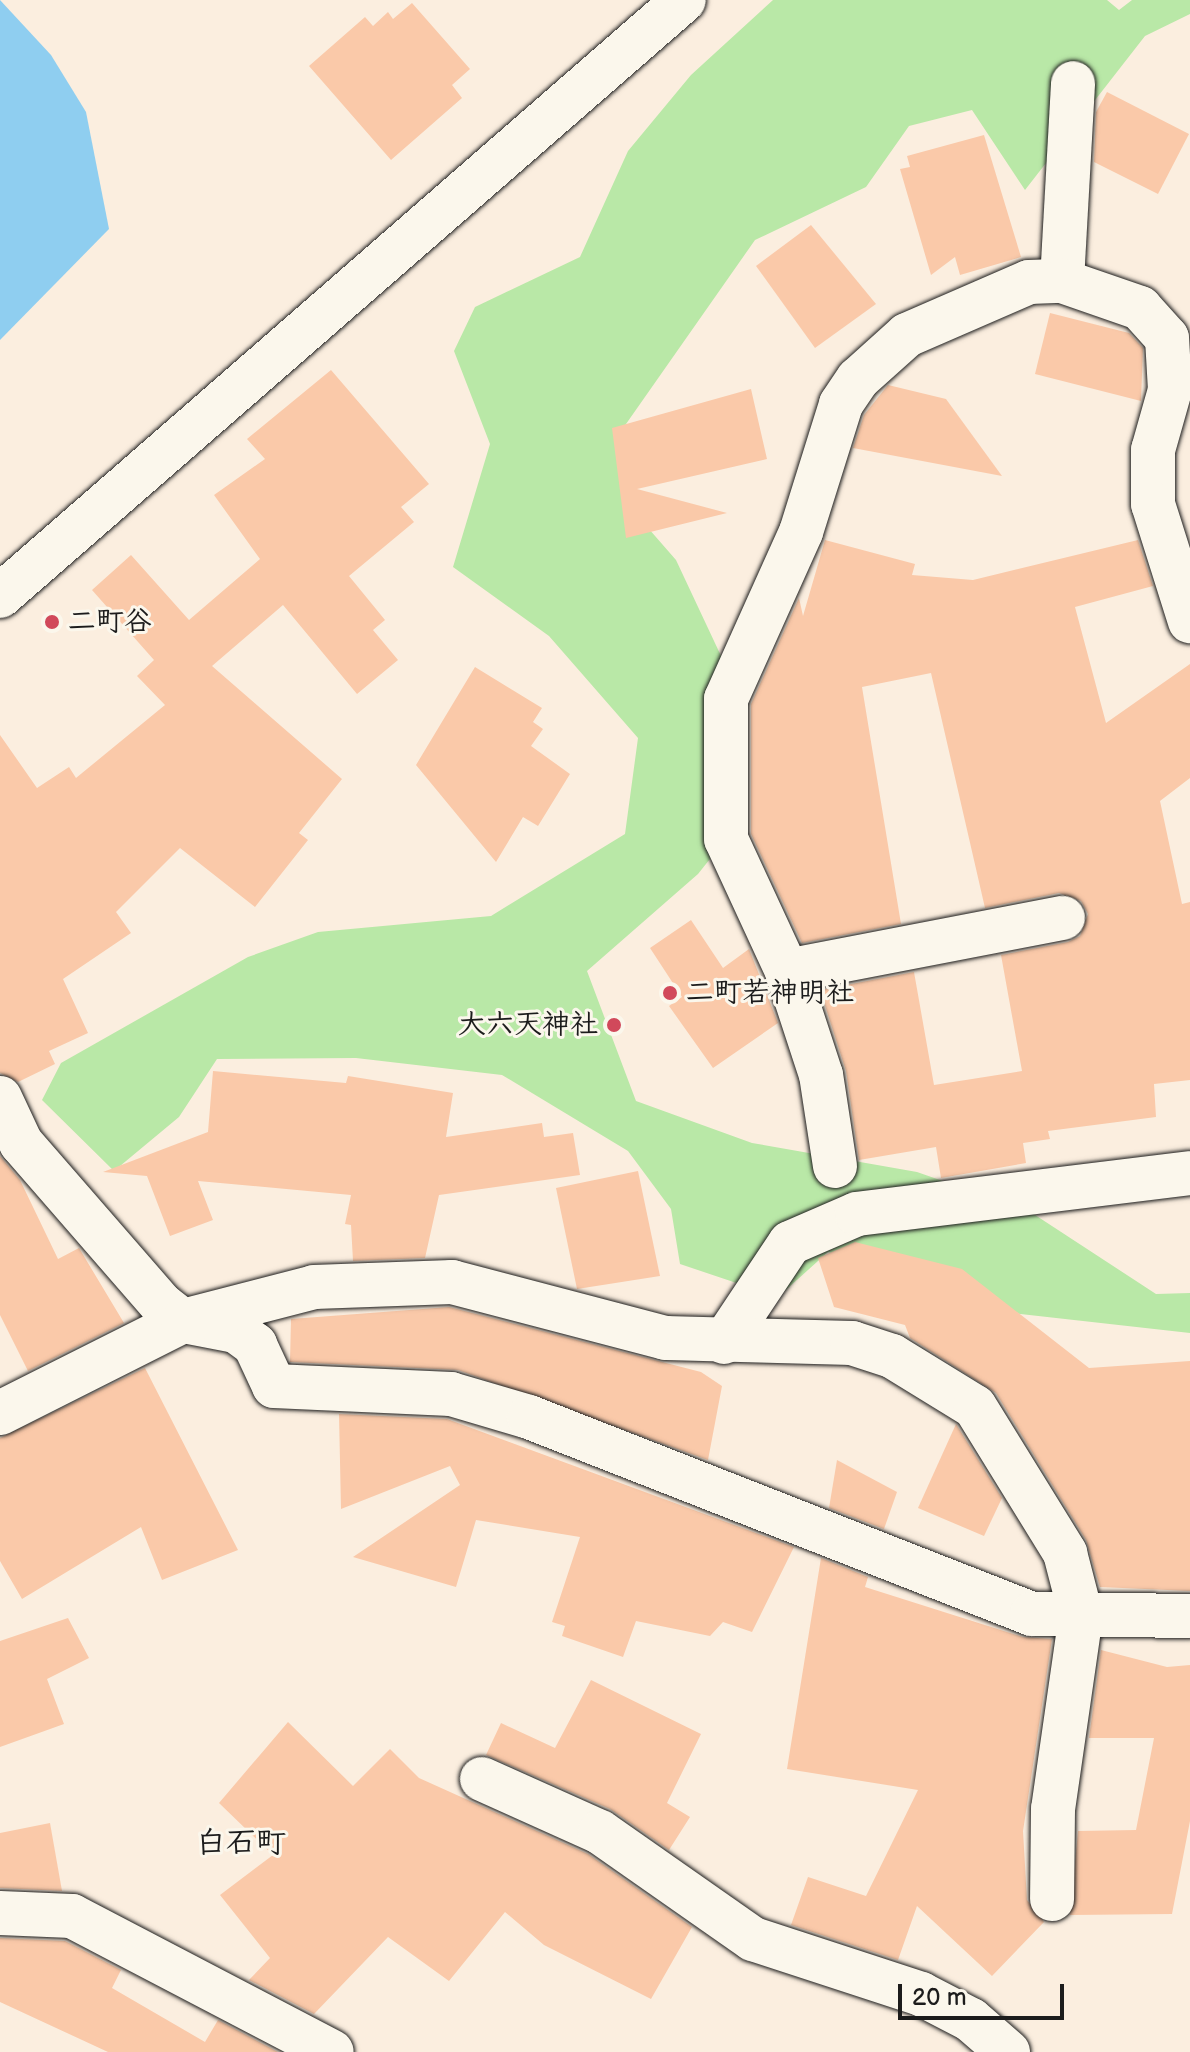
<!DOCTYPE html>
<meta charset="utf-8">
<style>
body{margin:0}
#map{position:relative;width:1190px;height:2052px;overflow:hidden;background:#fbeedf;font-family:"Balsamiq Sans","Klee One",sans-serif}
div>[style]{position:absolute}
.green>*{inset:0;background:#b9e8a7}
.water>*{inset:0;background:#8fcef0}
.building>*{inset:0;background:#fac9a9}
.roads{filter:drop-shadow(0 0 2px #1c1c1c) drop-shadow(0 0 2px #1c1c1c)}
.minor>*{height:44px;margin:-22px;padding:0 22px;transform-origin:22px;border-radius:22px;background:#fbf7ec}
.dots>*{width:22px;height:22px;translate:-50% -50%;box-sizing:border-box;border:4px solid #fbf7ec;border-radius:50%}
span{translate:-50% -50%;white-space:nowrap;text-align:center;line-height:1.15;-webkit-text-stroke:6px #fbf7ec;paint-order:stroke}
.poi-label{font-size:28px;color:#1c1c1c;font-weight:700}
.left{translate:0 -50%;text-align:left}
.right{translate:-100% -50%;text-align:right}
.neighbourhood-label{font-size:30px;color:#1c1c1c;font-weight:700}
.scale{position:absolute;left:898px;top:1984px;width:166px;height:36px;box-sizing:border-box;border:4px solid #1c1c1c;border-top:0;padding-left:10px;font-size:24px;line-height:28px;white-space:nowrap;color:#1c1c1c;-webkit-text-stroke:6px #fbf7ec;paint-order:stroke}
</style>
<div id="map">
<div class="green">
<i style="clip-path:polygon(773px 0,1107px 0,1119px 10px,1132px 0,1190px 0,1190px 14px,1145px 36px,1025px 190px,972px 110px,909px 126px,866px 187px,755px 240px,619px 434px,628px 505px,676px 560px,737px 690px,737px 825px,698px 874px,587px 971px,636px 1101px,752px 1143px,917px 1172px,1029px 1211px,1156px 1294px,1190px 1293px,1190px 1333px,1003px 1312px,925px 1272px,828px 1252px,778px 1297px,680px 1264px,671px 1209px,628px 1151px,502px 1075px,356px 1058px,217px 1059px,179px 1117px,114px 1171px,42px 1100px,61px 1063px,248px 957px,318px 932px,491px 916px,625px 834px,638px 738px,549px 636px,453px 567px,490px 444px,454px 351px,475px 307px,580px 257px,628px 151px,691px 75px)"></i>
</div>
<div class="water">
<i style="clip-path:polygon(0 0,51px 55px,86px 112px,109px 229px,0 340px)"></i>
</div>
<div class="building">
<i style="clip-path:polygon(412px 3px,470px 69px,452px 85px,462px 98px,391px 160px,309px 66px,365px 17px,373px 26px,388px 12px,393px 19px)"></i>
<i style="clip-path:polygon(1107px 92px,1189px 134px,1158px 194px,1094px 162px,1096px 112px)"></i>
<i style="clip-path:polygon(984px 135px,1021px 257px,960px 275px,955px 257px,931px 275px,900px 169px,910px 167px,907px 156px)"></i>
<i style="clip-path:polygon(811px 225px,876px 304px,815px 348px,756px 266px)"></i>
<i style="clip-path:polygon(1050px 313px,1129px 333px,1143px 348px,1141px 401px,1035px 374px)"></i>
<i style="clip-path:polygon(331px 370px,429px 484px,401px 507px,414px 522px,349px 576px,385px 620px,373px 630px,398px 660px,357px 694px,283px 605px,212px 666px,342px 779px,299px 833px,308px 840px,255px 907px,180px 848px,116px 912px,131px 933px,63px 979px,88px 1033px,49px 1051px,55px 1064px,18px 1082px,0 1073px,0 735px,37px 788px,69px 767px,76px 778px,165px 705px,137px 676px,154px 660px,92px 590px,131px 555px,189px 620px,260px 559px,214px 495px,265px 459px,247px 439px)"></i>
<i style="clip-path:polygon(888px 385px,946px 399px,1002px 476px,853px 448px,864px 415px)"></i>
<i style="clip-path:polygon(751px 389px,767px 459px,637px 489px,727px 513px,626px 538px,612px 428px)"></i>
<i style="clip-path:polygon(825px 540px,915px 564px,912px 575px,973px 580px,1138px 540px,1153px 586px,1075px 607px,1106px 723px,1190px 664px,1190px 778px,1160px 801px,1182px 904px,1190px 902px,1190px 1080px,1154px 1084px,1156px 1117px,1048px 1131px,1050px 1139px,1023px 1143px,1026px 1163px,941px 1178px,936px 1147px,859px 1160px,846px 1071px,820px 990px,914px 972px,934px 1085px,1022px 1071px,1001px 955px,1068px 942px,1080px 936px,1088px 914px,1081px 901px,1059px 893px,985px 908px,931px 673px,862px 687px,901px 924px,802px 943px,751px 834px,751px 704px,799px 598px,803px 616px)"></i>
<i style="clip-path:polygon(475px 667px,542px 708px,533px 722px,543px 729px,531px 746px,570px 774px,538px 826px,523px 817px,496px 862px,416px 765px)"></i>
<i style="clip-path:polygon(691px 920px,723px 968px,749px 949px,778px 1023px,713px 1068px,669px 1006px,682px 997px,650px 948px)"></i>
<i style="clip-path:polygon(213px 1071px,346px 1083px,348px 1076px,453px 1093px,446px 1137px,542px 1123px,544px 1137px,573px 1133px,580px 1175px,439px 1195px,425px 1258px,353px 1261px,351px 1225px,345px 1224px,351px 1195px,198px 1181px,213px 1220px,170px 1236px,147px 1176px,103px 1172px,208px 1132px)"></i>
<i style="clip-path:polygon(0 1156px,20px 1180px,58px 1259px,79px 1248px,124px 1323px,28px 1371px,0 1315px)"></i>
<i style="clip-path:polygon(638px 1171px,660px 1276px,577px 1289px,556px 1188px)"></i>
<i style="clip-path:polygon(855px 1242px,962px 1269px,1089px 1368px,1190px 1361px,1190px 1591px,1100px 1587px,1086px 1540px,996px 1393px,910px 1338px,905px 1325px,834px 1307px,818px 1258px)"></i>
<i style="clip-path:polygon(449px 1307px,701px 1372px,722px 1386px,708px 1460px,458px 1370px,290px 1362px,291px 1319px)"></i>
<i style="clip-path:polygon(145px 1368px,238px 1550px,162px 1580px,141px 1527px,22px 1599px,0 1561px,0 1438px)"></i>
<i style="clip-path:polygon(339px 1414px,447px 1419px,794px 1547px,752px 1632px,723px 1622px,710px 1636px,636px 1621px,623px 1657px,562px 1636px,565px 1626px,552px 1622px,580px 1537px,476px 1520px,456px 1587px,353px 1557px,460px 1485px,450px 1466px,341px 1509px)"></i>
<i style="clip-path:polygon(956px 1424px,1002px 1498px,984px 1536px,918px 1508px)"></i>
<i style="clip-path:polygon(837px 1460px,897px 1492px,884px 1529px,829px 1508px)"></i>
<i style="clip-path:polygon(821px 1558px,868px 1577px,865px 1587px,1023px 1637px,1052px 1639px,1023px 1831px,1027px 1900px,1044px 1922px,992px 1976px,917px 1906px,898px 1960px,791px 1925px,808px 1877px,866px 1896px,918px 1790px,787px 1769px)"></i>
<i style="clip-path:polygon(68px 1618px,89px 1658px,47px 1679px,64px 1724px,0 1747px,0 1641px)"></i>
<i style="clip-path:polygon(1101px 1650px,1167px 1667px,1190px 1665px,1190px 1821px,1172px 1914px,1070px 1915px,1078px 1831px,1136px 1830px,1154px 1738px,1089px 1738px)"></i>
<i style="clip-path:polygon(591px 1680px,701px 1734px,667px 1803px,690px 1817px,669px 1850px,610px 1809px,486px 1755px,501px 1723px,555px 1748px)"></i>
<i style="clip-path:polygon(288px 1722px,353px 1786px,390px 1749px,419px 1778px,588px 1854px,692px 1927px,651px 1999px,544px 1945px,505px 1912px,449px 1981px,388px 1937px,314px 2014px,249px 1980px,270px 1958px,220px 1895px,273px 1855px,219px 1803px)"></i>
<i style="clip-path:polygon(50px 1823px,62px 1891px,0 1888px,0 1833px)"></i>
<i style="clip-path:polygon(0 1938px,65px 1941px,121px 1970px,112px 1988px,205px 2042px,218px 2020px,278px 2052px,108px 2052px,0 2002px)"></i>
</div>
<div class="roads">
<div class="minor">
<i style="left:1062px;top:281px;width:198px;rotate:-86.8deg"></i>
<i style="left:0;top:596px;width:907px;rotate:-41.07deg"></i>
<i style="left:787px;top:971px;width:281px;rotate:-10.9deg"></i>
<i style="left:0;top:1098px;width:50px;rotate:65deg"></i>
<i style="left:21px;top:1143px;width:213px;rotate:49deg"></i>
<i style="left:161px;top:1304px;width:28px;rotate:38deg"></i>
<i style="left:183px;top:1321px;width:54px;rotate:10.7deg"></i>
<i style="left:236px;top:1331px;width:24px;rotate:36deg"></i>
<i style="left:255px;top:1345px;width:45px;rotate:65.1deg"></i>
<i style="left:274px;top:1386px;width:177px;rotate:2.6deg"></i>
<i style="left:451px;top:1394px;width:81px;rotate:16.4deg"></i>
<i style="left:529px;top:1417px;width:540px;rotate:21.39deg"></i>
<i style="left:1032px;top:1614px;width:158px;rotate:0.7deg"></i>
<i style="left:835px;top:1166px;width:92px;rotate:-98.7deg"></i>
<i style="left:821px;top:1075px;width:109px;rotate:-108.1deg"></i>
<i style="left:787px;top:971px;width:145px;rotate:-114.8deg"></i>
<i style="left:726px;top:839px;width:140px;rotate:-90deg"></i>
<i style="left:726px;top:699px;width:183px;rotate:-65.8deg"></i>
<i style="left:801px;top:532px;width:134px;rotate:-72.6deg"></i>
<i style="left:841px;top:404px;width:30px;rotate:-56deg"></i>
<i style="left:858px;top:379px;width:66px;rotate:-41.9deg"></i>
<i style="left:907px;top:335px;width:133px;rotate:-23.5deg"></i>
<i style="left:1029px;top:282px;width:33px;rotate:-2deg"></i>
<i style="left:1062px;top:281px;width:83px;rotate:19.1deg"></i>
<i style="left:1140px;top:308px;width:40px;rotate:48deg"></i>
<i style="left:1167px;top:338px;width:52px;rotate:86.7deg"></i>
<i style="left:1170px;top:390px;width:62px;rotate:105.8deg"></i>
<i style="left:1153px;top:450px;width:54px;rotate:90deg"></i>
<i style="left:1153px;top:504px;width:123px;rotate:72.5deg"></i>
<i style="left:724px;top:1342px;width:119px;rotate:-56.3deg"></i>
<i style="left:790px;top:1243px;width:73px;rotate:-23.4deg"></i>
<i style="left:857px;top:1214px;width:336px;rotate:-7deg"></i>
<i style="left:0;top:1413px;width:205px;rotate:-26.7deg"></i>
<i style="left:183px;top:1321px;width:135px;rotate:-14.5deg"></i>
<i style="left:314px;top:1287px;width:138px;rotate:-2.1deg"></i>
<i style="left:452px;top:1282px;width:220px;rotate:14.7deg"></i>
<i style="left:665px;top:1338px;width:187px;rotate:1.5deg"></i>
<i style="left:852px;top:1343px;width:42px;rotate:18deg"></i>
<i style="left:892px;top:1356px;width:97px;rotate:31.6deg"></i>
<i style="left:975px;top:1407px;width:172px;rotate:58.3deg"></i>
<i style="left:1065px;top:1553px;width:64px;rotate:75.5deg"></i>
<i style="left:1081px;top:1615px;width:196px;rotate:98.2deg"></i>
<i style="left:1053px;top:1809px;width:90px;rotate:90.6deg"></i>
<i style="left:482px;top:1779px;width:129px;rotate:24.2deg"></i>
<i style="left:600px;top:1832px;width:187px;rotate:35deg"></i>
<i style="left:753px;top:1939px;width:177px;rotate:18.1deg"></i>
<i style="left:921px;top:1994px;width:56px;rotate:27.5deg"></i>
<i style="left:971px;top:2020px;width:49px;rotate:40.9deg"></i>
<i style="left:0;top:1913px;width:72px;rotate:2.4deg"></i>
<i style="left:72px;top:1916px;width:293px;rotate:27.6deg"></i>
</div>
</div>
<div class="dots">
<i style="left:52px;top:622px;background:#d1495b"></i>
<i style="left:670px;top:993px;background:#d1495b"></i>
<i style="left:614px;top:1025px;background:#d1495b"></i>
</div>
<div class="poi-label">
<span class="left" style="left:68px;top:622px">二町谷</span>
<span class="left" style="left:686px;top:993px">二町若神明社</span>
<span class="right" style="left:598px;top:1025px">大六天神社</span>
</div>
<div class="neighbourhood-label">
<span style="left:241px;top:1843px">白石町</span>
</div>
<div class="scale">20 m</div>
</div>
